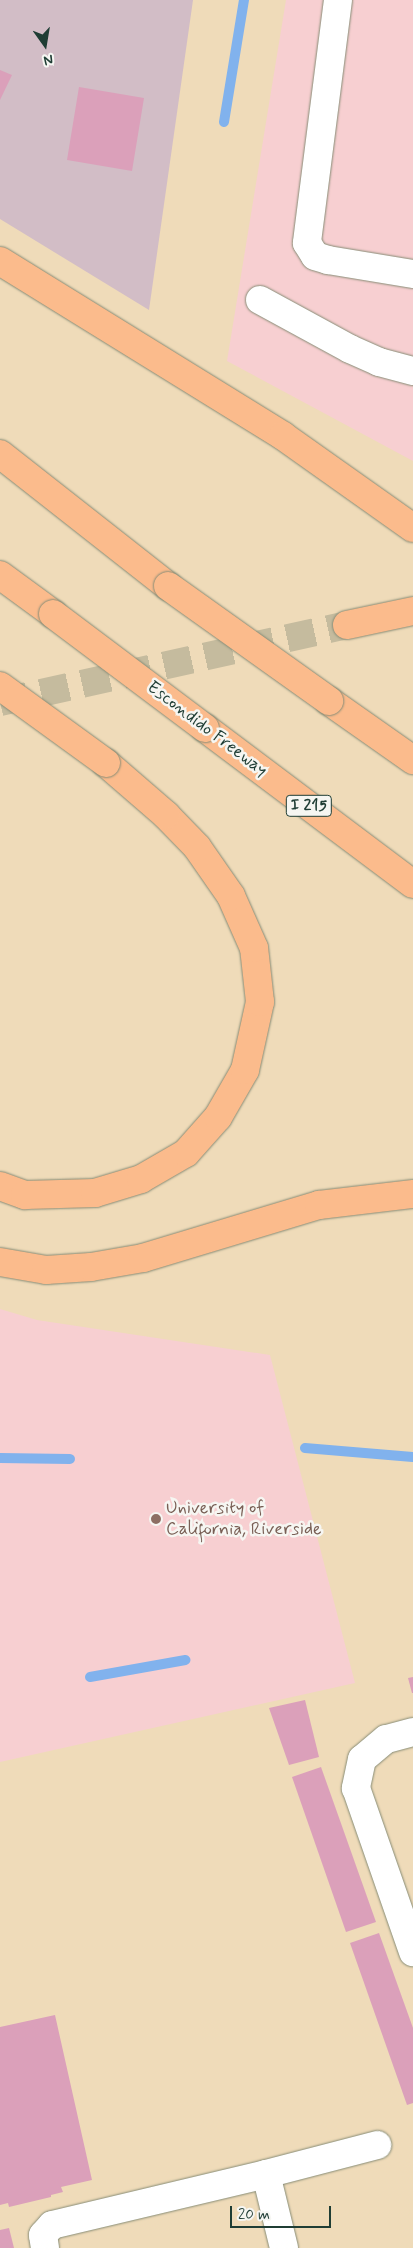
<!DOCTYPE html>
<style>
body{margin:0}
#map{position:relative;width:413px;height:2248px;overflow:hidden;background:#efdbb9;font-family:Mynerve,sans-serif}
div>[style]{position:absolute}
.built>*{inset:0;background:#f7cfd1}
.industrial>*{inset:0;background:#d2bdc6}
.stream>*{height:10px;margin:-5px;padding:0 5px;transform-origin:5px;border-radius:5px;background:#81b2ed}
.building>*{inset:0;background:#dba0ba}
.major-tunnel>*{height:28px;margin-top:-14px;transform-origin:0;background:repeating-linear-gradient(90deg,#c5bb9e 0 28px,transparent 0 42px)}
.roads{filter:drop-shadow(0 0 1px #878c76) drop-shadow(0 0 1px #878c76)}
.minor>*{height:28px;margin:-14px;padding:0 14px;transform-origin:14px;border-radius:14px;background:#fff}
.major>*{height:28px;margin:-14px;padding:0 14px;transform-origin:14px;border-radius:14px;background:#fbbb8c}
.highway>*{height:28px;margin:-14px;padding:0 14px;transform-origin:14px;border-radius:14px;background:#fbbb8c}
.bridges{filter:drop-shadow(0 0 1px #878c76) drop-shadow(0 0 1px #878c76)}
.highway-bridge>*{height:28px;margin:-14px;padding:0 14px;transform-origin:14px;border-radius:14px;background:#fbbb8c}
.dots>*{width:14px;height:14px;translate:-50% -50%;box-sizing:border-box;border:2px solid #f6f6f2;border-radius:50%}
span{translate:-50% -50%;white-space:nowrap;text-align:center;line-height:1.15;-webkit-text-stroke:5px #f6f6f2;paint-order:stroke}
.shield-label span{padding:1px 4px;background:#f6f6f2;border:1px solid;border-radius:4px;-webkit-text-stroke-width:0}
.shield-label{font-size:16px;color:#1f3d34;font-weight:700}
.street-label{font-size:18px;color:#1f3d34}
.education-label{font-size:18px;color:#785e54}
.left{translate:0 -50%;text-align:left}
.north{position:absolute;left:20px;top:20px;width:50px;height:50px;-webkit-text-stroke:4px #f6f6f2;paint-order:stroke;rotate:167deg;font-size:14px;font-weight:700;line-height:20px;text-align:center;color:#1f3d34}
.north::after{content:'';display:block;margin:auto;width:18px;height:22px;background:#1f3d34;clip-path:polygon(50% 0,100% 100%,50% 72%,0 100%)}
.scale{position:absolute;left:230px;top:2206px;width:101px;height:22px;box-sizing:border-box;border:2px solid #1f3d34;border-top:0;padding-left:6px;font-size:15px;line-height:18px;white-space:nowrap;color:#1f3d34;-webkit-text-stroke:4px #f6f6f2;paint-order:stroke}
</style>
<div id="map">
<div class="built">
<i style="clip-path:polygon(286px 0,413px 0,413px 461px,227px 361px)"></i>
<i style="clip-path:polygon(0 1309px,37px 1320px,270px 1355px,355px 1683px,0 1762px)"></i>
</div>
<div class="industrial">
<i style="clip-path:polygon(0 0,193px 0,149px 310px,0 219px)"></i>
</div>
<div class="stream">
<i style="left:224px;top:122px;width:124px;rotate:-80.7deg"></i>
<i style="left:305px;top:1448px;width:108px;rotate:4.8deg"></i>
<i style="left:0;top:1458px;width:70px;rotate:0.8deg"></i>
<i style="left:90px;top:1677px;width:97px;rotate:-10.1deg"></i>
</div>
<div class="building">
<i style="clip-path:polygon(0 70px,12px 75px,0 100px)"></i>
<i style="clip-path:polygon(79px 87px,144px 98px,132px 171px,67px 160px)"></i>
<i style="clip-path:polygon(413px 1677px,413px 1693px,412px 1693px,408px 1678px)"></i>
<i style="clip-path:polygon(305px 1700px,319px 1757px,289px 1765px,269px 1708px)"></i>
<i style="clip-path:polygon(321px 1767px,376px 1922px,346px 1932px,292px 1777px)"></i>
<i style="clip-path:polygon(379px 1933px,413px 2028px,413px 2103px,407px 2105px,350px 1943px)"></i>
<i style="clip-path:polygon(55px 2015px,92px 2180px,61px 2187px,63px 2192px,51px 2195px,51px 2197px,9px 2207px,8px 2203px,0 2205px,0 2027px)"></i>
<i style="clip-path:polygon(9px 2228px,14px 2248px,0 2248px,0 2230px)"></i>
</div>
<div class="major-tunnel">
<i style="left:0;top:702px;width:355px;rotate:-12.5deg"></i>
</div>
<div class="roads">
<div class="minor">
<i style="left:338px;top:0;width:245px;rotate:97.3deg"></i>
<i style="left:307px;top:243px;width:15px;rotate:58deg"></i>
<i style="left:315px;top:256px;width:14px;rotate:17deg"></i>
<i style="left:328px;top:260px;width:86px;rotate:9.4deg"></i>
<i style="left:260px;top:300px;width:102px;rotate:28.6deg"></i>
<i style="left:350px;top:349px;width:32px;rotate:24deg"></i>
<i style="left:379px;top:362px;width:35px;rotate:15deg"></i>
<i style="left:413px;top:1732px;width:28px;rotate:165deg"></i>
<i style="left:386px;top:1739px;width:31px;rotate:140deg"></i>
<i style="left:362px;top:1759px;width:30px;rotate:102deg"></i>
<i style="left:356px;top:1788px;width:174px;rotate:70.8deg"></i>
<i style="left:266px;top:2174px;width:115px;rotate:-14.6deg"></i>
<i style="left:45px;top:2248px;width:13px;rotate:-99deg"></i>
<i style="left:43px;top:2235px;width:13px;rotate:-48deg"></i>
<i style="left:52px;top:2225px;width:220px;rotate:-13.4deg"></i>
<i style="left:266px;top:2174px;width:76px;rotate:76.3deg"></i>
</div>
<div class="major">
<i style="left:347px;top:625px;width:67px;rotate:-12deg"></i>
</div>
<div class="highway">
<i style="left:0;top:261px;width:333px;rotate:31.7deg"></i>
<i style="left:283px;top:436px;width:159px;rotate:35.3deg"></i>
<i style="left:0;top:454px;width:214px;rotate:38.2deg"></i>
<i style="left:0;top:575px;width:66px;rotate:36.3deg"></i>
<i style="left:329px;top:701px;width:103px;rotate:35.1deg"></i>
<i style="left:205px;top:728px;width:260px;rotate:36.9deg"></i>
<i style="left:0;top:1186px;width:27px;rotate:20deg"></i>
<i style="left:25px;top:1195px;width:70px;rotate:-1.6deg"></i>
<i style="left:95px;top:1193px;width:48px;rotate:-16.9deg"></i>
<i style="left:141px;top:1179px;width:52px;rotate:-30deg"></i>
<i style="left:186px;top:1153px;width:48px;rotate:-48.4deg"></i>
<i style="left:218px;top:1117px;width:54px;rotate:-60.1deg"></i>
<i style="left:245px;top:1070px;width:70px;rotate:-77.6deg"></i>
<i style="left:260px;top:1002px;width:54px;rotate:-96.3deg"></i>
<i style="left:254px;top:948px;width:57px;rotate:-113.9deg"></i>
<i style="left:231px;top:896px;width:60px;rotate:-124.8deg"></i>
<i style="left:197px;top:847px;width:45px;rotate:-134.1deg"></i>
<i style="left:166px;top:815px;width:79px;rotate:-139.1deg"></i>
<i style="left:0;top:1262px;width:47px;rotate:9.9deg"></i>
<i style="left:46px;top:1270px;width:45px;rotate:-3.8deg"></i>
<i style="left:91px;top:1267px;width:53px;rotate:-9.8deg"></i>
<i style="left:143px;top:1258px;width:184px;rotate:-16.8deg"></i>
<i style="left:319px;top:1205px;width:95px;rotate:-6.7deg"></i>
</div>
</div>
<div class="bridges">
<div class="highway-bridge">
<i style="left:168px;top:586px;width:198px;rotate:35.5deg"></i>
<i style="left:53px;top:614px;width:190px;rotate:36.9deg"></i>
<i style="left:0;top:686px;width:131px;rotate:36deg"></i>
</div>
</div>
<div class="dots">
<i style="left:156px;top:1519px;background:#8d6e63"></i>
</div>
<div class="shield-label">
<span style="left:309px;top:806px">I 215</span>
</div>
<div class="street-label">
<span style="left:207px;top:729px;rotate:37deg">Escondido Freeway</span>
</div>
<div class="education-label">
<span class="left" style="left:166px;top:1519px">University of<br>California, Riverside</span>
</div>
<div class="north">N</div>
<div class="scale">20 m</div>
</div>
